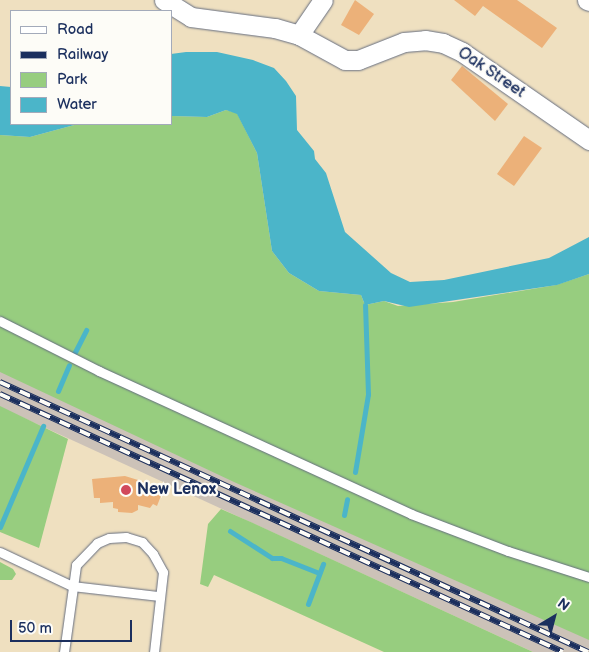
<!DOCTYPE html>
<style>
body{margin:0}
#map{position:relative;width:589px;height:652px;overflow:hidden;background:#efe0c0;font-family:"Balsamiq Sans",sans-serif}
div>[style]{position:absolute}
.industrial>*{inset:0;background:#ccc2b8}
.green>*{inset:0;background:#97cd7f}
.water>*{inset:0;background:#4bb5c9}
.stream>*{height:5px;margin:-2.5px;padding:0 2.5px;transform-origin:2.5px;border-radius:2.5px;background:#4bb5c9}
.building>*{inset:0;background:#ecb179}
.roads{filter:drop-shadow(0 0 1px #656d80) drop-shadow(0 0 1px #656d80)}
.lane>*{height:9px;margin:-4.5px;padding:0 4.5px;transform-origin:4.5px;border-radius:4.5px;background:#fff}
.street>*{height:19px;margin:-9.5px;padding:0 9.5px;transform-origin:9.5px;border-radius:9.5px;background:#fff}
.rail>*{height:5.5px;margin-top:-2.75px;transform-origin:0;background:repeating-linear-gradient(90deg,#fdfcf7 0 11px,#1b2f5e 0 22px);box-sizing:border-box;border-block:1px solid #1b2f5e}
.dots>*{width:14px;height:14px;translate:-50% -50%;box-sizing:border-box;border:2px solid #fdfcf7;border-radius:50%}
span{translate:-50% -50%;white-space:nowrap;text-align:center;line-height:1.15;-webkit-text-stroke:4.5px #fdfcf7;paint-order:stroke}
.street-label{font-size:16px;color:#1b2f5e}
.poi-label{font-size:16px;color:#1b2f5e;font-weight:700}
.left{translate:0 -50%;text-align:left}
.legend{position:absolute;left:10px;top:10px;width:162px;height:115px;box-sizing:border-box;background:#fdfcf7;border:1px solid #a3aaba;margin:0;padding:6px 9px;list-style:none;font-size:15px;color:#1b2f5e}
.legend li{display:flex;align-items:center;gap:10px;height:25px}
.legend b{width:25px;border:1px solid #a3aaba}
.north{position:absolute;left:529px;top:592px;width:50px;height:50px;-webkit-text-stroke:4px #fdfcf7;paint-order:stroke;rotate:37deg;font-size:14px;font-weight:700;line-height:20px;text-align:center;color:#1b2f5e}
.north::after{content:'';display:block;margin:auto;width:18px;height:22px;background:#1b2f5e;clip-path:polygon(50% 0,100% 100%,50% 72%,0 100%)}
.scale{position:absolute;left:10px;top:620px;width:122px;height:22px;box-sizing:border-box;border:2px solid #1b2f5e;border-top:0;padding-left:6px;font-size:15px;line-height:18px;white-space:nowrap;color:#1b2f5e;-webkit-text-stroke:4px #fdfcf7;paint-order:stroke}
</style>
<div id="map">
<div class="industrial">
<i style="clip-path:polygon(0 359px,589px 638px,589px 652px,533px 652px,0 407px)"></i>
</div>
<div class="green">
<i style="clip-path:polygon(226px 110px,237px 113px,257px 153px,272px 251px,289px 273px,319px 291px,361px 295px,365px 305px,384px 301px,398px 306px,453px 302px,556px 285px,589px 274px,589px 640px,234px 482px,0 372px,0 135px,30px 137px,78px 124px,171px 124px,171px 116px,207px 117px)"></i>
<i style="clip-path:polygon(0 406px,68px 439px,39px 548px,0 532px)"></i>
<i style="clip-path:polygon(221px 509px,253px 523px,533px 652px,384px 652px,214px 575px,208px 587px,200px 584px,208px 524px)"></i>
<i style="clip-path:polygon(0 562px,13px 569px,16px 574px,12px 580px,0 580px)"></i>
</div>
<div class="water">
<i style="clip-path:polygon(186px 52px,217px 52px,253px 60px,274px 68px,286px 81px,296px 96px,297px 130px,314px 151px,315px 159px,326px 173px,345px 232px,391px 273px,410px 282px,444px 280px,549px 258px,589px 237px,589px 274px,557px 285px,409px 307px,384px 301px,365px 305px,361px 295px,319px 291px,289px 273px,272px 251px,257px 153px,237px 114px,226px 110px,207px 117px,171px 116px,171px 54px)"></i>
<i style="clip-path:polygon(0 86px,11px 87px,11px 124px,78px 124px,30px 137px,0 135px)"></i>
</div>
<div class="stream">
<i style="left:74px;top:354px;width:27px;rotate:-63deg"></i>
<i style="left:58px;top:391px;width:28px;rotate:-67deg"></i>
<i style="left:355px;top:472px;width:79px;rotate:-80.5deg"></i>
<i style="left:368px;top:394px;width:89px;rotate:-91.9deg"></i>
<i style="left:344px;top:515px;width:16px;rotate:-79deg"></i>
<i style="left:0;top:527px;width:110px;rotate:-66.9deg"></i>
<i style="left:230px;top:531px;width:50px;rotate:32.7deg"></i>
<i style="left:272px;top:558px;width:9px"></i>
<i style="left:281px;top:558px;width:41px;rotate:21.5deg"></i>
<i style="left:308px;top:604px;width:43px;rotate:-69.4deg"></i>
</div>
<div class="building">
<i style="clip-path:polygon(355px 0,374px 14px,359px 35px,341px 25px)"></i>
<i style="clip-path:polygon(454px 0,517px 0,557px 28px,542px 48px,483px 6px,475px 16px)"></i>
<i style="clip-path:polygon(462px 66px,508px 104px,495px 121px,451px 80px)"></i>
<i style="clip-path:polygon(524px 136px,542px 148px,514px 186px,497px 174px)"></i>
<i style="clip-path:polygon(125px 476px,164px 488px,157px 506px,153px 504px,150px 508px,138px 505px,138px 510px,132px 513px,118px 512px,118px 509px,113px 508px,113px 502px,100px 503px,100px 498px,94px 498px,92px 479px)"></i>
</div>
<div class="roads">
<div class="lane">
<i style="left:0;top:321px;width:111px;rotate:26.8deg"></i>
<i style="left:99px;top:371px;width:343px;rotate:24.6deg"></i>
<i style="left:411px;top:514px;width:104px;rotate:20.9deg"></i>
<i style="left:508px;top:551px;width:85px;rotate:17.8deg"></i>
<i style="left:0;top:552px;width:80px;rotate:25.3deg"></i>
<i style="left:72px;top:586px;width:88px;rotate:6.6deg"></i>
<i style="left:64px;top:652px;width:88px;rotate:-82.1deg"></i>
<i style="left:76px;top:565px;width:30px;rotate:-46deg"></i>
<i style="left:97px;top:543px;width:13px;rotate:-23deg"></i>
<i style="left:109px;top:538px;width:17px;rotate:-3deg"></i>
<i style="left:126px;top:537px;width:17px;rotate:17deg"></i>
<i style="left:142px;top:542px;width:16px;rotate:47deg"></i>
<i style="left:153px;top:554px;width:21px;rotate:61deg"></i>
<i style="left:163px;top:572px;width:81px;rotate:96.4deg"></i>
</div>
<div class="street">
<i style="left:164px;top:0;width:32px;rotate:32deg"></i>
<i style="left:191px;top:17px;width:85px;rotate:7.5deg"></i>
<i style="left:275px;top:28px;width:25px;rotate:16deg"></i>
<i style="left:299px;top:35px;width:52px;rotate:28.5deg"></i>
<i style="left:345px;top:60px;width:13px"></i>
<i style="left:358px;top:60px;width:49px;rotate:-21.4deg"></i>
<i style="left:404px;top:42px;width:21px;rotate:-5deg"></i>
<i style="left:425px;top:40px;width:18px;rotate:9deg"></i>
<i style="left:443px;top:43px;width:21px;rotate:25deg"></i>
<i style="left:462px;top:52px;width:155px;rotate:34.7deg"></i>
<i style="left:587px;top:0;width:2px;rotate:27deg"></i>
<i style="left:299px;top:35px;width:42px;rotate:-55.6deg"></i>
</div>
</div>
<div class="rail">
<i style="left:0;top:382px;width:647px;rotate:24.66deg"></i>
<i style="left:0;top:394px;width:619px;rotate:24.62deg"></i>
</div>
<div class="dots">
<i style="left:126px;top:490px;background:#d1495b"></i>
</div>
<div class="street-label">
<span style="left:491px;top:73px;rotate:34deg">Oak Street</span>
</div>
<div class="poi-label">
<span class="left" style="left:137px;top:490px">New Lenox</span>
</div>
<ul class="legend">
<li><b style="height:6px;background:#fff"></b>Road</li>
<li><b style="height:6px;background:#1b2f5e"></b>Railway</li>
<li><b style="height:14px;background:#97cd7f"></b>Park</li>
<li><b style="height:14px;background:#4bb5c9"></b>Water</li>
</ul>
<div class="north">N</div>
<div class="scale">50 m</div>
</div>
